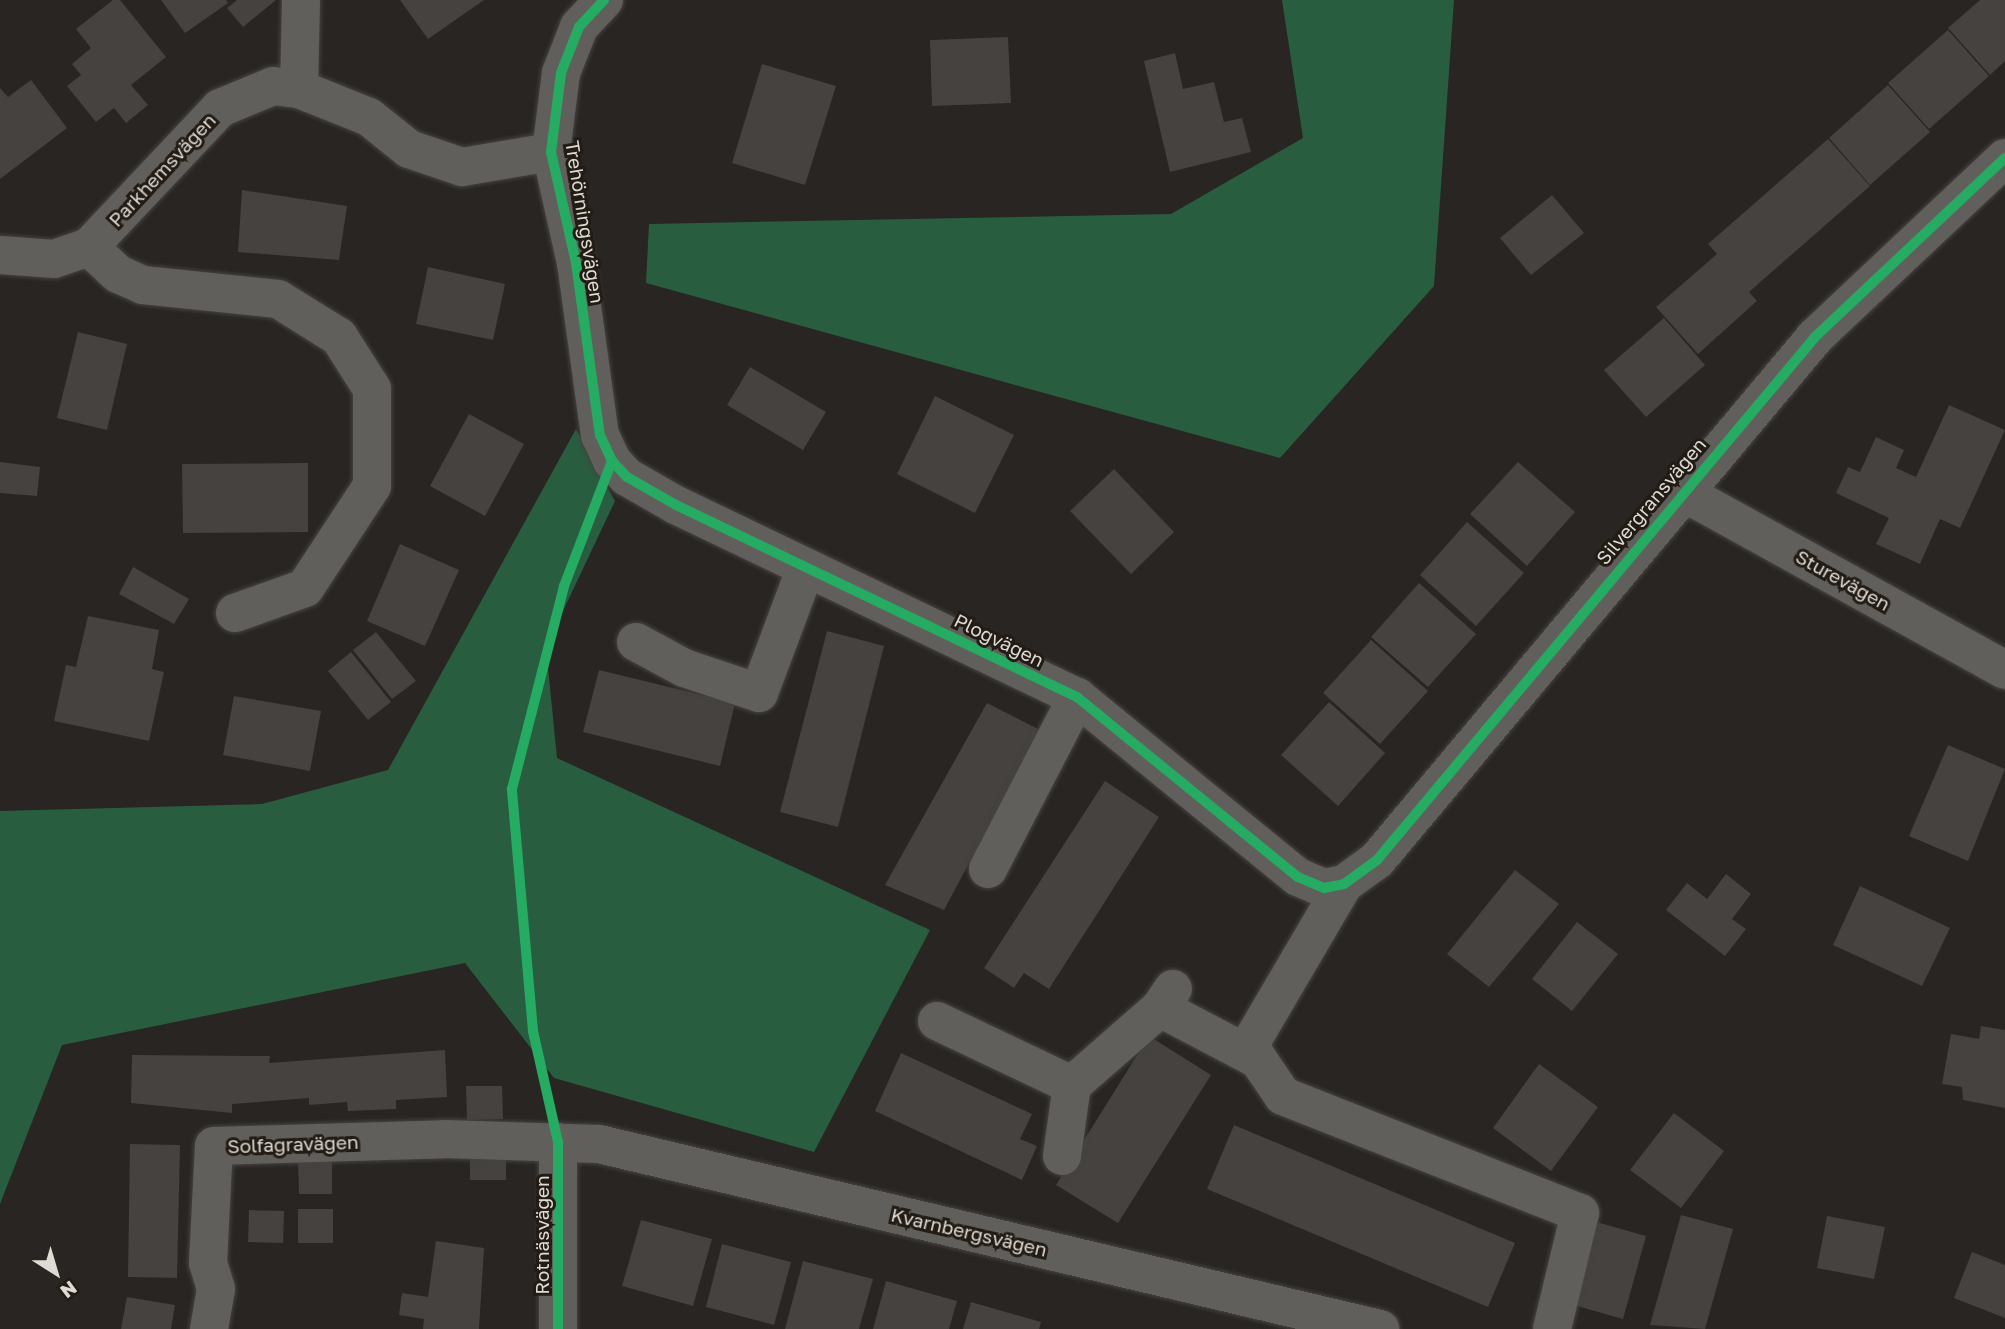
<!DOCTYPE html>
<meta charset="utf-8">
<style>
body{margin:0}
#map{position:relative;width:2005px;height:1329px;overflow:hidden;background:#282522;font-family:"Golos Text",sans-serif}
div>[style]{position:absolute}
.forest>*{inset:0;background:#295d40}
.building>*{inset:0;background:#45423f}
.roads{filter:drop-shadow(0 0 2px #464340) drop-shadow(0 0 2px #464340)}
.minor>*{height:38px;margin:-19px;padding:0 19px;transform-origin:19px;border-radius:19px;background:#615f5c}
.cycleway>*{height:10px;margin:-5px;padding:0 5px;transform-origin:5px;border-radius:5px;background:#26ab63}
span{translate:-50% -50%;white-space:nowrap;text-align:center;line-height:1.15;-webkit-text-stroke:6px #221c15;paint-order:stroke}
.street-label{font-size:19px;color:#dedad4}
.north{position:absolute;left:21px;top:1238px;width:70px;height:70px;-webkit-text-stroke:5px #221c15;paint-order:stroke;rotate:143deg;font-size:19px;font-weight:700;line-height:28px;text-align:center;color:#dedad4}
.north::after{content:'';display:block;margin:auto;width:24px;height:32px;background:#dedad4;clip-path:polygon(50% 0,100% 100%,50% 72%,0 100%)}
</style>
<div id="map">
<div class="forest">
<i style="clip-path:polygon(1282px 0,1454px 0,1434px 286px,1280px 458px,646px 283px,649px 224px,1171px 214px,1303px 138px)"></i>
<i style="clip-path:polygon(576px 429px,615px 501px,546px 647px,557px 758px,930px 930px,814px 1152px,554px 1078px,465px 963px,62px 1045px,0 1204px,0 811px,262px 804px,388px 770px)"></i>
</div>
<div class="building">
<i style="clip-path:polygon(113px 0,120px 0,166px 57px,131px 85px,148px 105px,126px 123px,114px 108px,96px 122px,67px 86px,81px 75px,72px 64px,91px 48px,76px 29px)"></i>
<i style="clip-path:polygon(161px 0,226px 0,228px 3px,185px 33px)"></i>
<i style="clip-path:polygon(237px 0,276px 0,243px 27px,227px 8px)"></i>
<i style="clip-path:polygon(400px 0,484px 0,428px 39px)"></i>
<i style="clip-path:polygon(1980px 0,2005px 0,2005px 61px,1990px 75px,1948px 28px)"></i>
<i style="clip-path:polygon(1948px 30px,1989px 76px,1929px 129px,1888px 83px)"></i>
<i style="clip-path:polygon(1008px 37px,1011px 103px,932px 106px,930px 40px)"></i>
<i style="clip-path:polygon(1175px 53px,1183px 89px,1214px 82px,1224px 122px,1242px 118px,1251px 152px,1170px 172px,1144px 61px)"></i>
<i style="clip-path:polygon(762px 64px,836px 86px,805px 185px,732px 163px)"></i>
<i style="clip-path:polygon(31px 80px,67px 128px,0 179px,0 88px,8px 97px)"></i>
<i style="clip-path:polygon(1888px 85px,1930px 132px,1870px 185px,1829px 138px)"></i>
<i style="clip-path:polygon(1828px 139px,1870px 186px,1749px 292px,1757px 301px,1698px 354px,1656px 307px,1717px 254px,1708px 244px)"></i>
<i style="clip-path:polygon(242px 190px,347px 206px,339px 260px,238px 252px)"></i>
<i style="clip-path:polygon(1552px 195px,1584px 233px,1531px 275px,1500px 238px)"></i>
<i style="clip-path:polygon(428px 267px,505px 284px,493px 340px,416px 324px)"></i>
<i style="clip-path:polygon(1664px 318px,1705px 365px,1646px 417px,1604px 370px)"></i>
<i style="clip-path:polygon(78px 332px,127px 344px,107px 430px,57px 418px)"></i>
<i style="clip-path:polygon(750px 367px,826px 412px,803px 450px,727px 405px)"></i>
<i style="clip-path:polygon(935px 396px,1014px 435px,975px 513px,897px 474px)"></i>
<i style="clip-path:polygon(1949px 405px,2005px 430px,1960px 528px,1940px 519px,1920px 564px,1876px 544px,1889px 518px,1836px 493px,1848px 467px,1860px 472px,1876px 437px,1904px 450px,1896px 468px,1916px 477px)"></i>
<i style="clip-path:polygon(469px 414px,524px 444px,485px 516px,430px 486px)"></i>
<i style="clip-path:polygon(0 462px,40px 467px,37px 496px,0 493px)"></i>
<i style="clip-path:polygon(1518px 462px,1575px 512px,1527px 566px,1470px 514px)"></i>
<i style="clip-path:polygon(308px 463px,308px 532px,183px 533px,182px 464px)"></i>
<i style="clip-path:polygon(1114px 469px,1174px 532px,1131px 574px,1070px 511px)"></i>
<i style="clip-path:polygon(1467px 522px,1524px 573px,1476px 626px,1420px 575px)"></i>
<i style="clip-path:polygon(400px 544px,459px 570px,425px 646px,367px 621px)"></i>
<i style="clip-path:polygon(133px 567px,189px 599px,174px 624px,119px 594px)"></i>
<i style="clip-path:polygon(1419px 583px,1476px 634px,1428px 687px,1371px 637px)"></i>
<i style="clip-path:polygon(88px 616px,159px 630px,152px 669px,164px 672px,149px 741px,54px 721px,66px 665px,76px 667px)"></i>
<i style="clip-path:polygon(827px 631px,884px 646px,838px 827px,780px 812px)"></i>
<i style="clip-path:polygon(376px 632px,416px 681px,392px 699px,353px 650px)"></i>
<i style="clip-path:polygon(1371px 640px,1428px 691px,1380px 744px,1323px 693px)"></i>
<i style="clip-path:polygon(351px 652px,391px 702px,368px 720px,328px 671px)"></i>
<i style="clip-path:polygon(599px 670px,735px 703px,720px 766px,583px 732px)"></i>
<i style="clip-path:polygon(234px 696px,321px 711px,310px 771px,223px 755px)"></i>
<i style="clip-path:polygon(1329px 702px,1385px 753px,1338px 806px,1281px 755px)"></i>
<i style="clip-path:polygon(987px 703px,1040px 730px,944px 910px,885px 885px)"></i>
<i style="clip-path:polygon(1948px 745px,2005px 769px,1968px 861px,1909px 836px)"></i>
<i style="clip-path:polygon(1105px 781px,1159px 817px,1049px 989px,1024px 973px,1014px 988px,984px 968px)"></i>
<i style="clip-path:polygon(1515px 870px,1559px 904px,1489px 987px,1447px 954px)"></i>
<i style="clip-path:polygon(1726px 874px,1751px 894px,1732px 919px,1746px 929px,1725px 956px,1666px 910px,1687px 883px,1707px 899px)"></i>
<i style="clip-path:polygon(1860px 886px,1950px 928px,1922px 986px,1833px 945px)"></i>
<i style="clip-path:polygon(1577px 922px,1618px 954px,1572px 1011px,1532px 979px)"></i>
<i style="clip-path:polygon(1981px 1026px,2005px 1030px,2005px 1108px,1963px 1100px,1962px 1087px,1942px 1084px,1951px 1034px,1979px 1039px)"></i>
<i style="clip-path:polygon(1149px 1036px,1211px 1075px,1118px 1223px,1056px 1185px)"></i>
<i style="clip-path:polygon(445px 1050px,447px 1097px,396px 1100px,396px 1109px,348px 1111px,347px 1102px,309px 1105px,309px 1098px,232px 1104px,232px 1113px,131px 1103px,132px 1055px,270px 1056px,269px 1063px)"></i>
<i style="clip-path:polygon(901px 1053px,1032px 1114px,1020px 1139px,1037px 1146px,1022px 1180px,875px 1111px)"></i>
<i style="clip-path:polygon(1539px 1064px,1598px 1107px,1551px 1171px,1493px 1128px)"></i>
<i style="clip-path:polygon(466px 1086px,502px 1086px,503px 1119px,467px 1120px)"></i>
<i style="clip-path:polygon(1674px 1113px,1724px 1151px,1681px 1208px,1630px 1170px)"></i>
<i style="clip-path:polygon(1234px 1125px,1515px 1243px,1488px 1307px,1207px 1189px)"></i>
<i style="clip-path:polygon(130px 1144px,180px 1145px,177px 1278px,128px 1277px)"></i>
<i style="clip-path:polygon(470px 1147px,506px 1147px,506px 1180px,470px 1180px)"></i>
<i style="clip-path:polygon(332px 1161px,332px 1194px,299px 1194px,298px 1162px)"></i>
<i style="clip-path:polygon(298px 1209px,333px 1209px,333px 1243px,298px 1243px)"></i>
<i style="clip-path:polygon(249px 1210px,284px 1211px,283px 1243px,248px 1242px)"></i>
<i style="clip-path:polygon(1681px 1215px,1733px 1229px,1705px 1329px,1650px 1325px)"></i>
<i style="clip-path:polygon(1827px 1216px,1885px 1227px,1874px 1279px,1817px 1268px)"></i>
<i style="clip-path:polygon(641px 1220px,712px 1239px,693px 1306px,622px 1286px)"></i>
<i style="clip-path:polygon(1593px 1221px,1646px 1236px,1623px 1319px,1570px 1304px)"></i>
<i style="clip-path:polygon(436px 1241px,484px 1248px,479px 1329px,423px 1329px,424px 1319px,399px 1315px,402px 1293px,428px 1297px)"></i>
<i style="clip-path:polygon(722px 1244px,791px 1262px,774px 1325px,706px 1307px)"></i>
<i style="clip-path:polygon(1972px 1252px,2005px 1265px,2005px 1318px,1954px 1298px)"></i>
<i style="clip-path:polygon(803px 1261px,873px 1279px,859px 1329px,785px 1329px)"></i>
<i style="clip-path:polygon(886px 1281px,957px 1301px,949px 1329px,873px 1329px)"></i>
<i style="clip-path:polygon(127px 1297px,175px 1305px,171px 1329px,121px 1329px)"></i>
<i style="clip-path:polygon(971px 1302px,1041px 1322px,1039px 1329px,963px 1329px)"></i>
</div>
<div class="roads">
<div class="minor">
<i style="left:604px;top:0;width:37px;rotate:133deg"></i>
<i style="left:579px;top:27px;width:49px;rotate:111.4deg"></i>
<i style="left:561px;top:73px;width:80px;rotate:97.2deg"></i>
<i style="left:551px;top:152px;width:114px;rotate:77.3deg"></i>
<i style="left:576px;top:263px;width:174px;rotate:82.1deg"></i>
<i style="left:600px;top:435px;width:29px;rotate:65deg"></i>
<i style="left:612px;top:461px;width:22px;rotate:47deg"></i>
<i style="left:627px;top:477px;width:56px;rotate:29.7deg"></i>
<i style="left:676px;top:505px;width:445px;rotate:25.6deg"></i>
<i style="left:1077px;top:697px;width:285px;rotate:39.2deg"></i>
<i style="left:1298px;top:877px;width:28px;rotate:23deg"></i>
<i style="left:1324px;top:888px;width:20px;rotate:-11deg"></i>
<i style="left:1344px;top:884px;width:41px;rotate:-36deg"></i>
<i style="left:1377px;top:860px;width:682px;rotate:-50.05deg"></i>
<i style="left:1815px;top:337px;width:261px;rotate:-43.3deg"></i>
<i style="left:299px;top:89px;width:89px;rotate:-88.7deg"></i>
<i style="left:0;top:255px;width:54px;rotate:4.2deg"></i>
<i style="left:54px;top:259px;width:37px;rotate:-19deg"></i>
<i style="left:1681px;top:491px;width:370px;rotate:28.9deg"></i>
<i style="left:235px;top:613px;width:74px;rotate:-19.7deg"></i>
<i style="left:305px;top:588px;width:122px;rotate:-56.7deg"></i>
<i style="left:372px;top:486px;width:97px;rotate:-90deg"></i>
<i style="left:372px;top:389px;width:62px;rotate:-122.4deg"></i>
<i style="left:339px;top:337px;width:72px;rotate:-148.1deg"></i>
<i style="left:278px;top:299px;width:136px;rotate:-174.1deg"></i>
<i style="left:143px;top:285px;width:27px;rotate:-156deg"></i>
<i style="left:118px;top:274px;width:40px;rotate:-137deg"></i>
<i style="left:89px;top:247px;width:191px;rotate:-46.7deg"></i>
<i style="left:220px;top:108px;width:57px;rotate:-22.5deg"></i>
<i style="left:273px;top:86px;width:26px;rotate:7deg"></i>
<i style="left:299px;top:89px;width:75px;rotate:21.8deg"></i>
<i style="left:369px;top:117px;width:51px;rotate:38.7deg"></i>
<i style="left:409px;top:149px;width:56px;rotate:18.8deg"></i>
<i style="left:462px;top:167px;width:90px;rotate:-9.6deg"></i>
<i style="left:636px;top:642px;width:55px;rotate:28.4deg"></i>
<i style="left:684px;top:668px;width:79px;rotate:18.4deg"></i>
<i style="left:759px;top:693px;width:134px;rotate:-69.5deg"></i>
<i style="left:988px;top:869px;width:194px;rotate:-62.6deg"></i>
<i style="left:1344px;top:884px;width:188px;rotate:120.4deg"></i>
<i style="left:1249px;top:1046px;width:60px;rotate:55.8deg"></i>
<i style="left:1283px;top:1096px;width:319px;rotate:21.5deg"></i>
<i style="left:1580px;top:1213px;width:119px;rotate:103.6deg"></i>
<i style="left:1160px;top:1008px;width:110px;rotate:27.7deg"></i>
<i style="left:937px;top:1021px;width:149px;rotate:25.4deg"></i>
<i style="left:558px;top:1142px;width:187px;rotate:90deg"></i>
<i style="left:1062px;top:1156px;width:72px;rotate:-82deg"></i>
<i style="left:1072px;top:1085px;width:117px;rotate:-41.2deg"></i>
<i style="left:1160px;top:1008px;width:23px;rotate:-56deg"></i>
<i style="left:209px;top:1329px;width:41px;rotate:-80.1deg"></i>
<i style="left:216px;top:1289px;width:27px;rotate:-107deg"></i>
<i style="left:208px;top:1263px;width:117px;rotate:-87.1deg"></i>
<i style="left:214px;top:1146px;width:231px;rotate:-1.7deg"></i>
<i style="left:445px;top:1139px;width:154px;rotate:1.9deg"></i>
<i style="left:599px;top:1144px;width:803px;rotate:13.33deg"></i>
</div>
</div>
<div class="cycleway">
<i style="left:604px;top:0;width:37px;rotate:133deg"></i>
<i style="left:579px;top:27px;width:49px;rotate:111.4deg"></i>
<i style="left:561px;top:73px;width:80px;rotate:97.2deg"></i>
<i style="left:551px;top:152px;width:114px;rotate:77.3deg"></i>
<i style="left:576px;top:263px;width:174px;rotate:82.1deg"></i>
<i style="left:600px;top:435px;width:29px;rotate:65deg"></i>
<i style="left:612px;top:461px;width:22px;rotate:47deg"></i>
<i style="left:627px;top:477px;width:56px;rotate:29.7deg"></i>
<i style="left:676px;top:505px;width:445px;rotate:25.6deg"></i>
<i style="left:1077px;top:697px;width:285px;rotate:39.2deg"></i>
<i style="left:1298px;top:877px;width:28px;rotate:23deg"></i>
<i style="left:1324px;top:888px;width:20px;rotate:-11deg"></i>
<i style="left:1344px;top:884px;width:41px;rotate:-36deg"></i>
<i style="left:1377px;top:860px;width:682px;rotate:-50.05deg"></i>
<i style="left:1815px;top:337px;width:261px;rotate:-43.3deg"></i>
<i style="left:558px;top:1329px;width:187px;rotate:-90deg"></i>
<i style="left:558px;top:1142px;width:114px;rotate:-102.7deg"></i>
<i style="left:533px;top:1031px;width:243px;rotate:-95deg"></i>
<i style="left:512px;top:789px;width:210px;rotate:-75.6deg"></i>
<i style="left:564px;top:586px;width:134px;rotate:-69deg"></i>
</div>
<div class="street-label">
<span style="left:162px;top:170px;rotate:-47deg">Parkhemsvägen</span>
<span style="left:585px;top:222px;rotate:81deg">Trehörningsvägen</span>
<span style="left:1651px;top:501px;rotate:-50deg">Silvergransvägen</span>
<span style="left:1843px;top:580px;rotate:29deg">Sturevägen</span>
<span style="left:999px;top:640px;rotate:26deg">Plogvägen</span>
<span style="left:293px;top:1144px;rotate:-2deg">Solfagravägen</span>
<span style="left:969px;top:1232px;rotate:13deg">Kvarnbergsvägen</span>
<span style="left:542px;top:1235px;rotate:-90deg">Rotnäsvägen</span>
</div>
<div class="north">N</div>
</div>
